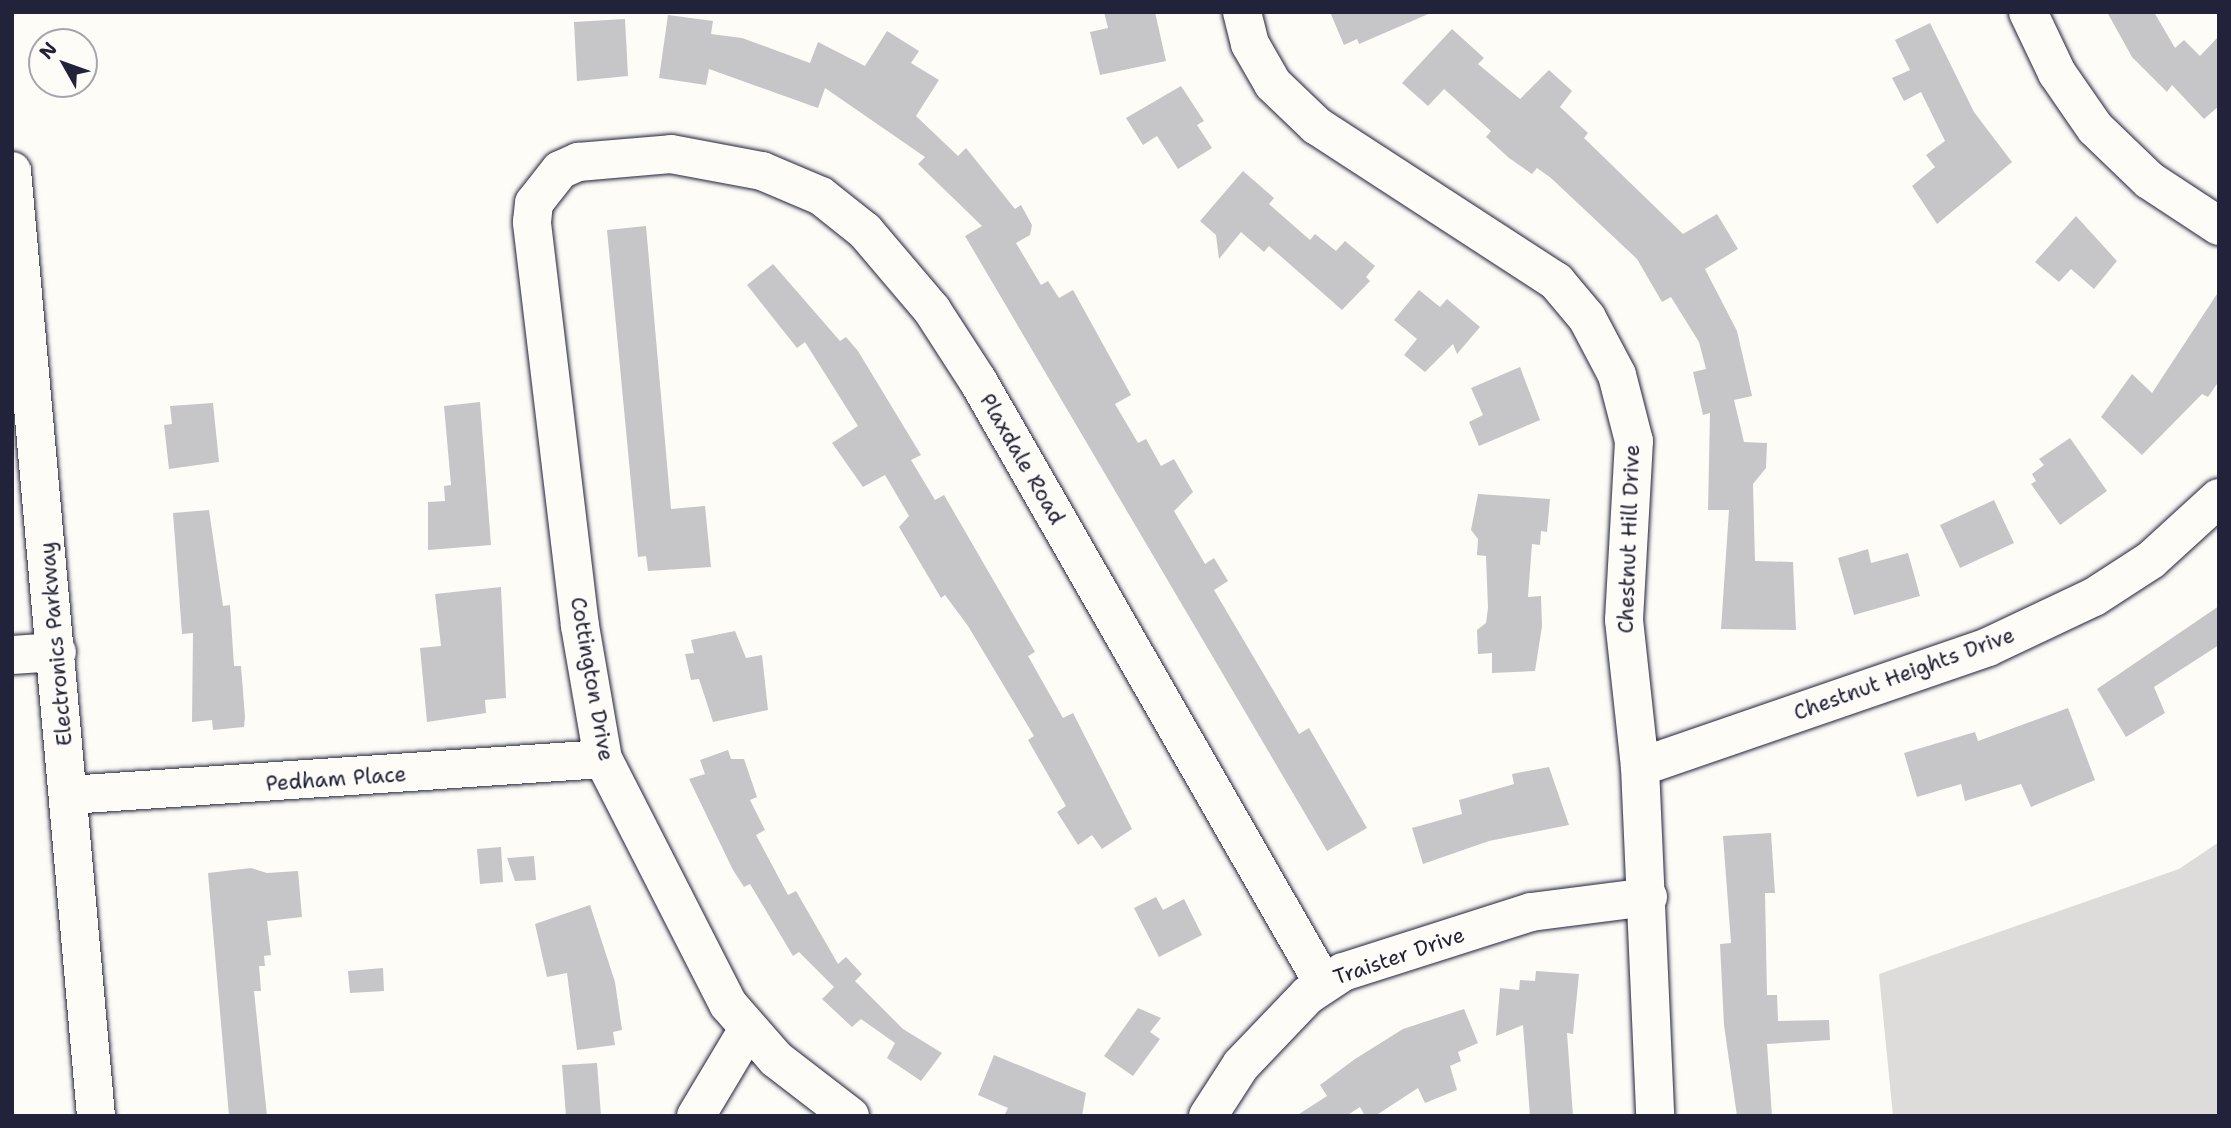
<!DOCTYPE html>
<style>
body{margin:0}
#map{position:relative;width:2231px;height:1128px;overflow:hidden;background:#fdfcf7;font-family:"Shantell Sans",sans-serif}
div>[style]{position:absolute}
.green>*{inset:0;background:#dddcdb}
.building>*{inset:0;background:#c6c6c8}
.roads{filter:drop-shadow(0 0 2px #22223b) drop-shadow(0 0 2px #22223b)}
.minor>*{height:38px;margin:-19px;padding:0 19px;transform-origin:19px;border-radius:19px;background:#fdfcf7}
.major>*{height:38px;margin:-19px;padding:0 19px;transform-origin:19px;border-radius:19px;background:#fdfcf7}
span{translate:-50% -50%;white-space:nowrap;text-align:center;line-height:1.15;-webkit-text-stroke:5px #fdfcf7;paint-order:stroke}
.street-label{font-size:21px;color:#22223b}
.frame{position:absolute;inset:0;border:14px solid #22223b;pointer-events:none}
.north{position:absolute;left:28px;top:28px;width:70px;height:70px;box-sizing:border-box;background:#fdfcf7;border:2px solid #a5a5ac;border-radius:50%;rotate:310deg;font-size:19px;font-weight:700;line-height:28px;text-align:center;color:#22223b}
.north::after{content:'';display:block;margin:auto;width:24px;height:32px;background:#22223b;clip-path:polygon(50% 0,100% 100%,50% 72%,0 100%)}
</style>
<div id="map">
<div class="green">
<i style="clip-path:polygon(2219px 842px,2219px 1116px,1893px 1116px,1879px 974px,2179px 869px)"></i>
</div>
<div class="building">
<i style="clip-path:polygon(1104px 12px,1155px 12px,1166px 61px,1100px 75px,1090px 32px,1108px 28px)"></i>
<i style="clip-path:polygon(1330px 12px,1433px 12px,1359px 44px,1357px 39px,1344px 45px)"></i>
<i style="clip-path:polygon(2107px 12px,2154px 12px,2175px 48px,2184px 40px,2200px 56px,2219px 36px,2219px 106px,2204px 119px,2172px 85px,2167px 92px,2132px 57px)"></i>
<i style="clip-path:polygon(668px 15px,713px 21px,711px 34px,742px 38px,810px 63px,818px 42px,865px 66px,887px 31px,919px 51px,911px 63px,939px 80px,916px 116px,958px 156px,966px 148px,1015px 209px,1021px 205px,1032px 225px,1030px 235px,1016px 243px,1041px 285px,1048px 281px,1059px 298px,1073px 290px,1131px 395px,1115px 404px,1138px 443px,1146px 439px,1161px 466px,1174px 459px,1193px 492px,1174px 511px,1205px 564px,1214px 558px,1228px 581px,1214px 590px,1299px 734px,1309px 728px,1367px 828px,1327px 851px,965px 236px,982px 226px,918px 164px,925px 157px,825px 88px,818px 108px,709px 69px,706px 85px,659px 78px)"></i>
<i style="clip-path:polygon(625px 19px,628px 76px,577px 81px,574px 22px)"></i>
<i style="clip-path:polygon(1930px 23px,1974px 112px,2012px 162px,1937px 224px,1912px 186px,1935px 167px,1926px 155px,1945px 141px,1921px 92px,1904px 101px,1892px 78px,1910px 70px,1895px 40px)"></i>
<i style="clip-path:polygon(1452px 29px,1484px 58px,1478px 64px,1520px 99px,1549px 70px,1572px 91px,1560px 107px,1588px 133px,1584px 138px,1683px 234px,1717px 214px,1738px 249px,1705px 269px,1737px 331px,1752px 396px,1734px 400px,1744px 442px,1767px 443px,1766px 468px,1753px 484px,1755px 561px,1793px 562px,1796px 630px,1721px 629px,1729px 510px,1708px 510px,1710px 413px,1703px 415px,1693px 372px,1706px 369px,1699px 342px,1671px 297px,1662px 302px,1637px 259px,1551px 178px,1537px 168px,1532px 174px,1509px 158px,1486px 137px,1491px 131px,1444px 89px,1428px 106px,1402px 83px)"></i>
<i style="clip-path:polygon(1181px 86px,1204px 121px,1197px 125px,1212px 148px,1178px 169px,1157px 136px,1143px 145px,1126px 118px)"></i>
<i style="clip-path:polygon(1243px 171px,1274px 198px,1269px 204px,1310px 240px,1315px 234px,1336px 251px,1345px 241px,1375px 266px,1366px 277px,1370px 281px,1342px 310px,1269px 246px,1264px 252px,1241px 232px,1219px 259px,1216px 235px,1200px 221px)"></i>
<i style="clip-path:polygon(2076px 216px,2117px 261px,2094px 289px,2071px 269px,2059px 282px,2035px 262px)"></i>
<i style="clip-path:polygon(646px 226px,671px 509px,705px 506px,711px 567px,648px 571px,646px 556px,638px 557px,607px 230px)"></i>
<i style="clip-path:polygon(773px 264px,840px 341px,846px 337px,858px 351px,921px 455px,911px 460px,935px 500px,944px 495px,1035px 652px,1028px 656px,1063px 718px,1073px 713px,1132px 829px,1102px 849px,1092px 835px,1078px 845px,1057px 812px,1066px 806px,1028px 740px,1034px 736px,968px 626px,945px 595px,941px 598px,899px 527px,909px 516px,885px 475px,863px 487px,832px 443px,858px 426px,805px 342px,797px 348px,747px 285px)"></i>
<i style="clip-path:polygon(1419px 290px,1440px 307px,1447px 299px,1480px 327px,1457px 354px,1453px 344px,1425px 372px,1404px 355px,1417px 339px,1394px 320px)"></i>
<i style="clip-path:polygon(2219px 291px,2219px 381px,2208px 397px,2202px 394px,2142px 455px,2101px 417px,2132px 374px,2152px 393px)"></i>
<i style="clip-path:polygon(1520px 367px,1540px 420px,1479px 446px,1469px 422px,1483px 415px,1471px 388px)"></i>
<i style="clip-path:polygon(480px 402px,491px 545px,428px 550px,428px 502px,445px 501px,444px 486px,451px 485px,444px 406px)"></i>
<i style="clip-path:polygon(213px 403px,219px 462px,169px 469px,164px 425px,172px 424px,170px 406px)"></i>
<i style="clip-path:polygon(2070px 438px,2107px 491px,2060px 525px,2031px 484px,2036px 481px,2032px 474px,2044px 465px,2039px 459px)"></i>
<i style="clip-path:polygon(1478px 494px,1550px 499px,1547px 532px,1541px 531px,1540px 545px,1532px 544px,1528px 597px,1541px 596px,1542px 626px,1535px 671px,1492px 673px,1492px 653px,1478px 654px,1477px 630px,1486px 623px,1488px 608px,1486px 556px,1477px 555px,1478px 539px,1471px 530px)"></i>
<i style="clip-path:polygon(1994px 500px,2014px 543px,1960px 568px,1940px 525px)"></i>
<i style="clip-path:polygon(209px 510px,223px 606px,230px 605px,234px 666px,241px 666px,245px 717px,244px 727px,213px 730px,212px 720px,192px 722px,193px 633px,182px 634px,173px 513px)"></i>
<i style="clip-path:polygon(1868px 549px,1871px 563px,1908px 553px,1920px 596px,1854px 615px,1838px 558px)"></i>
<i style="clip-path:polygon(501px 587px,506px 698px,485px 700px,486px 713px,427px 722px,420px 648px,441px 646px,435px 594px)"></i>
<i style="clip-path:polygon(2219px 606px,2219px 645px,2154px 687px,2165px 713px,2126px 737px,2097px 689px)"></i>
<i style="clip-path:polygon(735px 631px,746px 658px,762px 655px,768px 710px,713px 722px,699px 679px,691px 680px,685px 654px,694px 653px,691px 640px)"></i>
<i style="clip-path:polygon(2068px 708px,2095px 780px,2031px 807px,2021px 784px,1965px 801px,1961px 784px,1917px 797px,1904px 753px,1975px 732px,1978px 741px)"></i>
<i style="clip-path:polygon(728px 750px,731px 759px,744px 759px,757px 797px,750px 800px,765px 830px,756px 835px,788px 895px,796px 891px,838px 964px,846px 957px,862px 974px,855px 981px,903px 1029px,942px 1053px,921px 1081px,887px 1058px,895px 1043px,861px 1019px,852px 1027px,822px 999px,834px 987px,799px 952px,793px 956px,750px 884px,744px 887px,733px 870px,689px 779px,705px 774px,700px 760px)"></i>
<i style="clip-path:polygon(1549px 767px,1569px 825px,1489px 841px,1423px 864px,1412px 828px,1462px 814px,1459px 800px,1514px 784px,1512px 774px)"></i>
<i style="clip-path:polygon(1771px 833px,1775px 893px,1765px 893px,1767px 995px,1777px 995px,1778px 1021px,1829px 1020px,1830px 1040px,1767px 1044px,1772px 1116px,1737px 1116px,1724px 1025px,1720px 944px,1731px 943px,1723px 836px)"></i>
<i style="clip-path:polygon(501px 847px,503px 882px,480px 884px,477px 849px)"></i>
<i style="clip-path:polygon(534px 856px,536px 880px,515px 881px,507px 858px)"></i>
<i style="clip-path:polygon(251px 868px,267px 873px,298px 871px,302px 917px,267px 921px,271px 955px,264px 956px,265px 966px,259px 966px,261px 991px,254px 991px,267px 1116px,229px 1116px,208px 873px)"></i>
<i style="clip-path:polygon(1156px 897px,1163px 910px,1184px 899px,1202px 935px,1159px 957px,1134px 908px)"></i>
<i style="clip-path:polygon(590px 905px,615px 982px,622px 1030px,613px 1032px,615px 1045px,577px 1050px,567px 973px,547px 977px,535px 924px)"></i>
<i style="clip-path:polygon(383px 968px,384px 991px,350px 993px,348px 971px)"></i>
<i style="clip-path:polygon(1536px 971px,1579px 974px,1573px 1034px,1567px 1033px,1573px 1116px,1530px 1116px,1523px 1025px,1496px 1036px,1500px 988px,1519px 990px,1520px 980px,1535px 981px)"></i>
<i style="clip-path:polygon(1138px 1008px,1161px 1018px,1150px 1032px,1160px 1039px,1133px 1076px,1104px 1056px)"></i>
<i style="clip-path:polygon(1464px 1009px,1478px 1043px,1458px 1052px,1461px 1061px,1450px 1066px,1457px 1090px,1425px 1103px,1418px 1088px,1375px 1116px,1365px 1116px,1360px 1107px,1346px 1116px,1296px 1116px,1327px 1096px,1320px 1085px,1355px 1059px,1403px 1029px)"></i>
<i style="clip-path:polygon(994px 1055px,1086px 1093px,1082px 1116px,1004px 1116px,1008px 1108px,978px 1095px)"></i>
<i style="clip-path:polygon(597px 1063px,601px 1116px,566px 1116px,562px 1065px)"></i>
</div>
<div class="roads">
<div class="minor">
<i style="left:1242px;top:12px;width:33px;rotate:76deg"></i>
<i style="left:1250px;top:44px;width:46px;rotate:60.1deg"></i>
<i style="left:1273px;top:84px;width:61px;rotate:43.7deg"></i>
<i style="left:1317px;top:126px;width:285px;rotate:33deg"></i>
<i style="left:1556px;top:281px;width:48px;rotate:50deg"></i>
<i style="left:1587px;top:318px;width:64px;rotate:62.2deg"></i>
<i style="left:1617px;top:375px;width:68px;rotate:75.6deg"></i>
<i style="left:1634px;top:441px;width:179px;rotate:93.2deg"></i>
<i style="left:1624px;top:620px;width:148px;rotate:83.8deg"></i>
<i style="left:1640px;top:767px;width:349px;rotate:87.5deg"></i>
<i style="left:2028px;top:12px;width:68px;rotate:64.6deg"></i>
<i style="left:2057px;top:73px;width:67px;rotate:55.4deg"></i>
<i style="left:2095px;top:128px;width:75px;rotate:43.9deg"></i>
<i style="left:2149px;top:180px;width:84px;rotate:33.3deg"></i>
<i style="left:12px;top:655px;width:45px;rotate:-3.8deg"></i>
<i style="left:1640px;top:767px;width:368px;rotate:-19deg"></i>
<i style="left:1988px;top:647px;width:117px;rotate:-25.3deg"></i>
<i style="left:2094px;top:597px;width:68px;rotate:-33deg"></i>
<i style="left:2151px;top:560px;width:92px;rotate:-42.4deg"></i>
<i style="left:69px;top:795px;width:535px;rotate:-3.86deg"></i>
<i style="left:696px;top:1116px;width:101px;rotate:-59.1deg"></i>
<i style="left:850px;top:1116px;width:93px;rotate:-142.4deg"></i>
<i style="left:776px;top:1059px;width:73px;rotate:-131.1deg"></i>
<i style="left:728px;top:1004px;width:275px;rotate:-117deg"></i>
<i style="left:603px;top:759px;width:135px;rotate:-99.8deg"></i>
<i style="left:580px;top:626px;width:407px;rotate:-96.8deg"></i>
<i style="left:532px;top:222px;width:19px;rotate:-84deg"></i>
<i style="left:534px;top:203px;width:42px;rotate:-51.8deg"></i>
<i style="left:560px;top:170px;width:20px;rotate:-24deg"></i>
<i style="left:578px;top:162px;width:93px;rotate:-4.9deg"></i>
<i style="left:671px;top:154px;width:93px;rotate:10.6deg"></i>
<i style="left:762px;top:171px;width:64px;rotate:23deg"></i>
<i style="left:821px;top:196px;width:56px;rotate:38.5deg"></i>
<i style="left:865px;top:231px;width:104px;rotate:49.7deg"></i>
<i style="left:932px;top:310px;width:85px;rotate:57.1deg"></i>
<i style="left:978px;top:381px;width:694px;rotate:60.18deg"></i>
<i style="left:1208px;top:1116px;width:61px;rotate:-57.1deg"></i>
<i style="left:1241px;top:1065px;width:97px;rotate:-46.3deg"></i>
<i style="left:1308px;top:995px;width:42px;rotate:-33.3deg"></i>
<i style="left:1343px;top:972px;width:197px;rotate:-17.7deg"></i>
<i style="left:1531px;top:912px;width:118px;rotate:-7.3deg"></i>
</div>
<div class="major">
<i style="left:12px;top:171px;width:949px;rotate:84.92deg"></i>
</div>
</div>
<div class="street-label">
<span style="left:1022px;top:459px;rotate:60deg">Plaxdale Road</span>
<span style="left:1629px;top:539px;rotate:-88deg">Chestnut Hill Drive</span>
<span style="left:56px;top:644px;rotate:-95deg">Electronics Parkway</span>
<span style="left:1904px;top:674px;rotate:-20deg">Chestnut Heights Drive</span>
<span style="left:592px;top:679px;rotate:80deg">Cottington Drive</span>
<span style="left:336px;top:779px;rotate:-4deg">Pedham Place</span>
<span style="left:1399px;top:956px;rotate:-19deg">Traister Drive</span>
</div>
<div class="frame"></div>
<div class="north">N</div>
</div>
